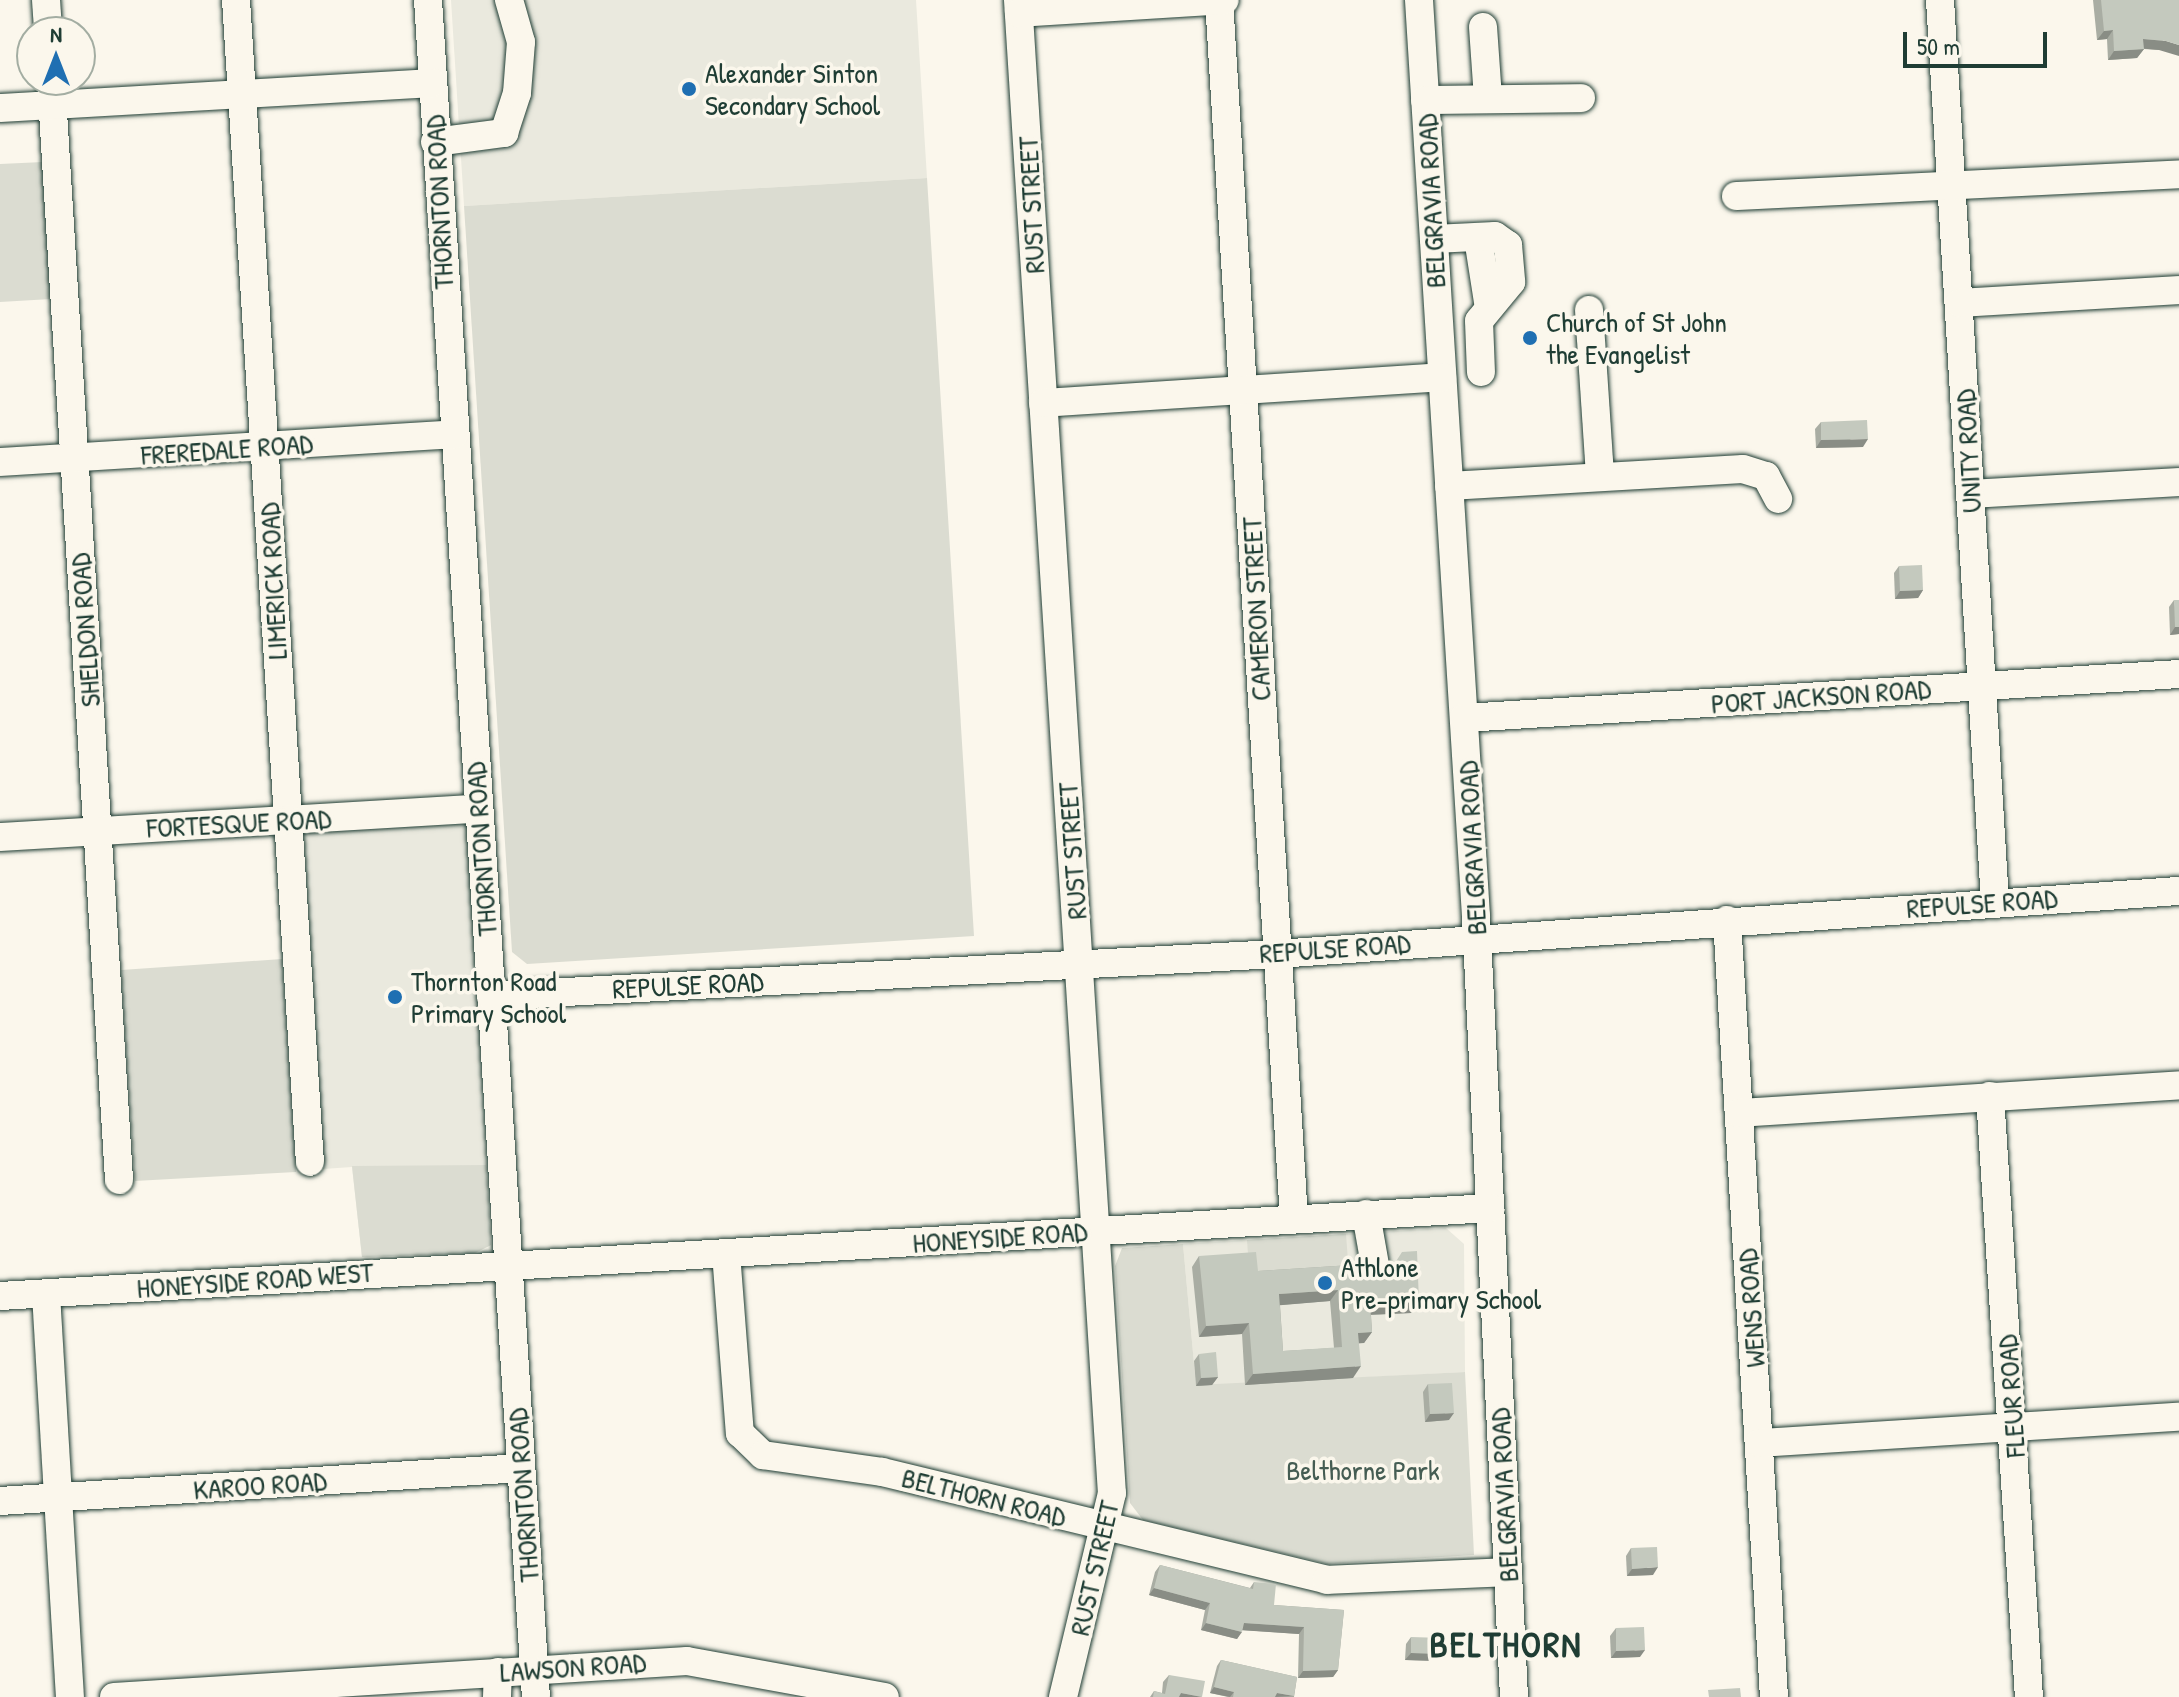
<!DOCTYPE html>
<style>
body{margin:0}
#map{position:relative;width:2179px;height:1697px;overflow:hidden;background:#fbf7ec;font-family:"Patrick Hand",sans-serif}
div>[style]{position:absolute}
.built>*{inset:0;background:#eae9de}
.green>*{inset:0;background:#dbdcd1}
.roads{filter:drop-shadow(0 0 2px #1f3d34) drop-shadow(0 0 2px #1f3d34)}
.minor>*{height:28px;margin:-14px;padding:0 14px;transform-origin:14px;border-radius:14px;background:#fbf7ec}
.wall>*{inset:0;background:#a9ada3}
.shaded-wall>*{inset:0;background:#898d85}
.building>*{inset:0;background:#c4c9be}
.dots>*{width:22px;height:22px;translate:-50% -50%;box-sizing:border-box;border:4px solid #fbf7ec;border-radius:50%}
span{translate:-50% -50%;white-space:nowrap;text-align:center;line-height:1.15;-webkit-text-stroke:7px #fbf7ec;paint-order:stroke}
.poi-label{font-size:28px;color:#1f3d34}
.left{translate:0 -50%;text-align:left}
.street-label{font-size:28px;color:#1f3d34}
.park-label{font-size:28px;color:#455d53}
.district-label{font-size:36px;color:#1f3d34;font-weight:700;letter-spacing:2px}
.north{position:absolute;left:16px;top:16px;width:80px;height:80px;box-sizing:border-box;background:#fbf7ec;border:2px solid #a3ada2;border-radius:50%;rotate:0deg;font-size:22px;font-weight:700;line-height:32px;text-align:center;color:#1f3d34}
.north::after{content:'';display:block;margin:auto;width:28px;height:36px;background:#1f6fb2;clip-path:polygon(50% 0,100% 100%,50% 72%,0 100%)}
.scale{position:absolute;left:1903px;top:32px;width:144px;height:36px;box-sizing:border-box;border:4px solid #1f3d34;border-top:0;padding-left:10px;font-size:24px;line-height:28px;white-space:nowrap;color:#1f3d34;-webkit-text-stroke:6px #fbf7ec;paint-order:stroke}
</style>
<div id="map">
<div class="built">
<i style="clip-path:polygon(451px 0,916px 0,927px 178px,464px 206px)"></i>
<i style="clip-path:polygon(468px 821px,491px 1245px,475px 1253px,362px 1257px,352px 1167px,323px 1169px,304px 830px)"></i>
<i style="clip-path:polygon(1446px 1228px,1464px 1244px,1465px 1372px,1196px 1386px,1183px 1244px)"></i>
</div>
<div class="green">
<i style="clip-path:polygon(43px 162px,51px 299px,0 302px,0 164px)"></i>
<i style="clip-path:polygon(927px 178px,974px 936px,527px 964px,512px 952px,464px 206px)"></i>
<i style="clip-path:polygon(282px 959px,296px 1172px,135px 1181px,121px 970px)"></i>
<i style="clip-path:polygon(486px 1165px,491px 1245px,475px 1253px,362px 1257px,352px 1166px)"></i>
<i style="clip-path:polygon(1346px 1234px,1349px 1275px,1250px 1282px,1247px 1240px)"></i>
<i style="clip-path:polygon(1183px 1244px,1196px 1385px,1465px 1372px,1474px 1555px,1327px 1564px,1143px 1520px,1130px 1503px,1115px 1266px,1122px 1248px)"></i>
</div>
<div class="roads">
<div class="minor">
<i style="left:46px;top:0;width:32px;rotate:86deg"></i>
<i style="left:236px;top:0;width:1164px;rotate:86.36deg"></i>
<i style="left:428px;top:0;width:1700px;rotate:86.36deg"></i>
<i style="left:1018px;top:0;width:1496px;rotate:86.4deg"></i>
<i style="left:1112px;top:1493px;width:210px;rotate:103.5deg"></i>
<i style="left:1219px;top:0;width:1220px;rotate:86.48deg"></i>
<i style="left:1419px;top:0;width:919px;rotate:86.44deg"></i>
<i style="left:1476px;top:917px;width:781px;rotate:87.21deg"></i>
<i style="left:1940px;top:0;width:904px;rotate:86.51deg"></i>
<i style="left:1019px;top:13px;width:206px;rotate:-3.6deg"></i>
<i style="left:1483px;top:27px;width:72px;rotate:86deg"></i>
<i style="left:51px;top:80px;width:1102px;rotate:86.46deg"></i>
<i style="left:1425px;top:100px;width:156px;rotate:-0.7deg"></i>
<i style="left:0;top:108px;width:433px;rotate:-3.3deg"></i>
<i style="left:435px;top:142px;width:70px;rotate:-7.4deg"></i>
<i style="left:504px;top:133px;width:42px;rotate:-72deg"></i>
<i style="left:517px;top:93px;width:51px;rotate:-85.5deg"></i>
<i style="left:521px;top:42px;width:44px;rotate:-105.9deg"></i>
<i style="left:1736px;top:196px;width:444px;rotate:-2.8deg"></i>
<i style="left:1478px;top:238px;width:65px;rotate:81.1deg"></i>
<i style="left:1434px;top:239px;width:61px;rotate:-2.8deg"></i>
<i style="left:1495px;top:236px;width:16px;rotate:35deg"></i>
<i style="left:1508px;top:245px;width:37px;rotate:85deg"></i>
<i style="left:1511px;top:282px;width:50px;rotate:129.4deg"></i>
<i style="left:1479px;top:321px;width:51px;rotate:87.8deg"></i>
<i style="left:1960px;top:303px;width:219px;rotate:-3.4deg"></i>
<i style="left:1589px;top:310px;width:167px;rotate:86.2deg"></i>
<i style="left:1043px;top:403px;width:400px;rotate:-3.7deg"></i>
<i style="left:0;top:462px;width:455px;rotate:-3.5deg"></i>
<i style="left:1449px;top:486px;width:294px;rotate:-3.3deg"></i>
<i style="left:1743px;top:469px;width:24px;rotate:17deg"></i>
<i style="left:1766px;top:476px;width:26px;rotate:62deg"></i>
<i style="left:1971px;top:494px;width:208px;rotate:-3.3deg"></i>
<i style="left:1464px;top:718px;width:716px;rotate:-3.52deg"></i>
<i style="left:0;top:837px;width:479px;rotate:-3.4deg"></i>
<i style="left:1727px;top:920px;width:778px;rotate:86.54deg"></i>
<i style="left:491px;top:996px;width:787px;rotate:-3.06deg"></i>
<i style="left:1277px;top:954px;width:904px;rotate:-4deg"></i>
<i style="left:1990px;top:1096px;width:602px;rotate:86.29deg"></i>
<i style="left:1739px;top:1113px;width:441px;rotate:-3.6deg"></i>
<i style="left:1366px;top:1214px;width:58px;rotate:80deg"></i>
<i style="left:726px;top:1253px;width:181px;rotate:85.6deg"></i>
<i style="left:740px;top:1433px;width:32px;rotate:44deg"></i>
<i style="left:763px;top:1455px;width:120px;rotate:8.1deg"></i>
<i style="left:882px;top:1472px;width:458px;rotate:13.6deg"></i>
<i style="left:1327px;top:1580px;width:181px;rotate:-2.5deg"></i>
<i style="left:46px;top:1294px;width:404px;rotate:86.6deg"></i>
<i style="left:0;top:1296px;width:1493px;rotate:-3.38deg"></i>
<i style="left:1760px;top:1443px;width:420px;rotate:-3.6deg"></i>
<i style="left:0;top:1501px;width:522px;rotate:-3.62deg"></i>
<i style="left:114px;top:1697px;width:574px;rotate:-3.6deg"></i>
<i style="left:687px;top:1661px;width:201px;rotate:10.3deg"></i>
<i style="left:497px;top:1697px;width:25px;rotate:-88deg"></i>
</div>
</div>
<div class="wall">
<i style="clip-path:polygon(2093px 0,2179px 0,2159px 50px,2144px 49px,2137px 58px,2108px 60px,2107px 39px,2097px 40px)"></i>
<i style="clip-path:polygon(1821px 422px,1863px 447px,1816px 448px,1815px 429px)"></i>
<i style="clip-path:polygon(1899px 566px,1923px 590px,1918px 598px,1895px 599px,1894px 573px)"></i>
<i style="clip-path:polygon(2174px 600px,2179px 634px,2170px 635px,2169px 607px)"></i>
<i style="clip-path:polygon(evenodd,1199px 1256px,1258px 1271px,1367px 1264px,1411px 1313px,1371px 1315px,1372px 1332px,1364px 1343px,1359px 1343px,1353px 1378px,1245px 1385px,1242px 1334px,1199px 1337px,1192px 1267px,1199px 1256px,1330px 1301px,1334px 1348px,1283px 1351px,1280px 1305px,1330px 1301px)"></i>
<i style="clip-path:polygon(1199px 1354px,1218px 1377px,1212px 1385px,1196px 1386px,1194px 1361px)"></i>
<i style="clip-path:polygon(1428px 1384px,1449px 1420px,1425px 1422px,1423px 1392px)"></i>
<i style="clip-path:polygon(1631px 1548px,1653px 1575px,1627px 1576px,1626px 1556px)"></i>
<i style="clip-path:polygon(1160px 1565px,1250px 1588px,1254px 1582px,1274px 1605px,1344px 1610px,1338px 1670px,1333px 1677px,1298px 1678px,1299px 1634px,1242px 1630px,1237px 1639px,1201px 1630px,1205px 1610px,1149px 1595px,1155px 1572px)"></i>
<i style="clip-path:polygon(1616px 1628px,1640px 1657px,1611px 1658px,1610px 1636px)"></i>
<i style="clip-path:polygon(1411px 1637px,1437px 1661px,1405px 1660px,1406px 1644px)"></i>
<i style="clip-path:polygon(1221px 1660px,1297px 1677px,1294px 1697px,1228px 1697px,1210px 1693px,1217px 1666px)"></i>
<i style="clip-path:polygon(1169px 1675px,1202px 1697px,1150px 1697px,1154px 1691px,1162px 1693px,1163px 1682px)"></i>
</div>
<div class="shaded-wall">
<i style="clip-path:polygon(2113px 30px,2107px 39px,2097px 40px,2104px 31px)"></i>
<i style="clip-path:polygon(2143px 39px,2166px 41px,2179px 45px,2179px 56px,2159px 50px,2137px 48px)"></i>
<i style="clip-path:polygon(2144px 49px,2137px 58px,2108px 60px,2114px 51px)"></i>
<i style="clip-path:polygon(1868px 439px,1863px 447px,1816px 448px,1821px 440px)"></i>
<i style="clip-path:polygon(1923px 590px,1918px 598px,1895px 599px,1900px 591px)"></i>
<i style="clip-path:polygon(2175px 627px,2179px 627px,2179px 634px,2170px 635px)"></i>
<i style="clip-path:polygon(1338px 1290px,1330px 1301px,1271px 1306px,1279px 1294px)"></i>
<i style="clip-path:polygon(1419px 1302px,1411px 1313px,1362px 1315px,1370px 1304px)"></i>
<i style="clip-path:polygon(1249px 1323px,1242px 1334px,1199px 1337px,1206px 1326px)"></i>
<i style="clip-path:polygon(1372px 1332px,1364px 1343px,1350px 1344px,1358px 1333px)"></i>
<i style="clip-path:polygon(1361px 1366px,1353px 1378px,1245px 1385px,1253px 1374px)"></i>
<i style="clip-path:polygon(1218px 1377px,1212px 1385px,1196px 1386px,1201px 1378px)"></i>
<i style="clip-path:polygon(1454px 1413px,1449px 1420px,1425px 1422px,1430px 1414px)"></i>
<i style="clip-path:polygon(1658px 1567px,1653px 1575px,1627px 1576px,1632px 1569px)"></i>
<i style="clip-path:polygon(1154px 1588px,1210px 1603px,1205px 1610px,1149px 1595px)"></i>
<i style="clip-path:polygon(1206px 1623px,1242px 1632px,1237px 1639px,1201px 1630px)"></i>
<i style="clip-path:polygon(1244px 1623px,1304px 1627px,1299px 1634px,1239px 1630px)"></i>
<i style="clip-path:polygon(1645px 1650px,1640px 1657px,1611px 1658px,1616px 1651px)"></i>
<i style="clip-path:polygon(1411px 1653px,1442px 1654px,1437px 1661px,1405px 1660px)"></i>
<i style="clip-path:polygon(1338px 1670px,1333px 1677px,1298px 1678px,1303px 1671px)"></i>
<i style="clip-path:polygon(1214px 1687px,1234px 1692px,1230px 1697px,1210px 1693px)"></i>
<i style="clip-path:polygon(1181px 1693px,1202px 1697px,1177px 1697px)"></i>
<i style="clip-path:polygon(1277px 1693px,1294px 1696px,1274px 1697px)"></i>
</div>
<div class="building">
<i style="clip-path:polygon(2101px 0,2179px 0,2179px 45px,2166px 41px,2143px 39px,2144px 49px,2114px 51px,2113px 30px,2104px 31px)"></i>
<i style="clip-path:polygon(1867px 420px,1868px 439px,1821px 440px,1821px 422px)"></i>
<i style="clip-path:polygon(1922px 565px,1923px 590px,1900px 591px,1899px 566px)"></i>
<i style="clip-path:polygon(2174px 600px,2179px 600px,2179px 627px,2175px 627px)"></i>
<i style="clip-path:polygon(evenodd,1417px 1251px,1419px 1302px,1370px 1304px,1372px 1332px,1358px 1333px,1361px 1366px,1253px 1374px,1249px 1323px,1206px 1326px,1199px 1256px,1256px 1252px,1258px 1271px,1367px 1264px,1386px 1277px,1402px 1252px,1417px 1251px,1338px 1290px,1342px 1347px,1283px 1351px,1279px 1294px,1338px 1290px)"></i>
<i style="clip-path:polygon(1216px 1352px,1218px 1377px,1201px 1378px,1199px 1354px)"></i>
<i style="clip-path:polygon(1452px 1383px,1454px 1413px,1430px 1414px,1428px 1384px)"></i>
<i style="clip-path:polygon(1657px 1547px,1658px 1567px,1632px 1569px,1631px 1548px)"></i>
<i style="clip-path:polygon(1160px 1565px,1253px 1589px,1254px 1582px,1276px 1584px,1274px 1605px,1344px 1610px,1338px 1670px,1303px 1671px,1304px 1627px,1244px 1623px,1242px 1632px,1206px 1623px,1210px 1603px,1154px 1588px)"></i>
<i style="clip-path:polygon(1644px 1627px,1645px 1650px,1616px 1651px,1616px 1628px)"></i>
<i style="clip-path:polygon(1411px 1637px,1442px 1638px,1442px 1654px,1411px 1653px)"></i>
<i style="clip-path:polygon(1221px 1660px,1297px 1677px,1294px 1696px,1277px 1693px,1275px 1697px,1233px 1697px,1234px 1692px,1214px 1687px)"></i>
<i style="clip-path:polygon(1169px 1675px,1205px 1681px,1202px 1697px,1181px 1693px,1179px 1697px,1153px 1697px,1154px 1691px,1165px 1694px)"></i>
<i style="clip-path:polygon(1740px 1688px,1741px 1697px,1709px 1697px,1708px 1690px)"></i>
</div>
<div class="dots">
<i style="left:689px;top:89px;background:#1f6fb2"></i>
<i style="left:1530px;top:338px;background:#1f6fb2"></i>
<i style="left:395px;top:997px;background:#1f6fb2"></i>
<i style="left:1325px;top:1283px;background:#1f6fb2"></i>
</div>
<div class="poi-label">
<span class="left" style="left:705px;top:89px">Alexander Sinton<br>Secondary School</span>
<span class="left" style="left:1546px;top:338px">Church of St John<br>the Evangelist</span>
<span class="left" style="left:411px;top:997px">Thornton Road<br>Primary School</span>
<span class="left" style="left:1341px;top:1283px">Athlone<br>Pre-primary School</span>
</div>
<div class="street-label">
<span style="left:1431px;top:201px;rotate:-93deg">BELGRAVIA ROAD</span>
<span style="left:439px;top:202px;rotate:-93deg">THORNTON ROAD</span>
<span style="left:1031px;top:205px;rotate:-93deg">RUST STREET</span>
<span style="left:227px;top:449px;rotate:-4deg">FREREDALE ROAD</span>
<span style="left:1968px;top:451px;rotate:-93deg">UNITY ROAD</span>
<span style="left:273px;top:581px;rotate:-93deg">LIMERICK ROAD</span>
<span style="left:1256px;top:609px;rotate:-93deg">CAMERON STREET</span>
<span style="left:85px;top:630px;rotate:-94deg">SHELDON ROAD</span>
<span style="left:1821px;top:696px;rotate:-4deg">PORT JACKSON ROAD</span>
<span style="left:239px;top:823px;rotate:-3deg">FORTESQUE ROAD</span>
<span style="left:1472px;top:848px;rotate:-93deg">BELGRAVIA ROAD</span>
<span style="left:481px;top:849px;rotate:-94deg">THORNTON ROAD</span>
<span style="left:1072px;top:851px;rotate:-94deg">RUST STREET</span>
<span style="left:1982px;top:903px;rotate:-4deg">REPULSE ROAD</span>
<span style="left:1335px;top:948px;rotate:-4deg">REPULSE ROAD</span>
<span style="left:688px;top:985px;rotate:-3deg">REPULSE ROAD</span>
<span style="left:1000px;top:1237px;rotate:-4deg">HONEYSIDE ROAD</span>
<span style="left:255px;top:1280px;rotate:-4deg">HONEYSIDE ROAD WEST</span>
<span style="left:1751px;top:1308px;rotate:-94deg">WENS ROAD</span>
<span style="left:2011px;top:1396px;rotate:-94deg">FLEUR ROAD</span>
<span style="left:260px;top:1485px;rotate:-4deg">KAROO ROAD</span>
<span style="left:523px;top:1495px;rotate:-94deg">THORNTON ROAD</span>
<span style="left:1504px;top:1495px;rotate:-93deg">BELGRAVIA ROAD</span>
<span style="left:984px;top:1497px;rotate:14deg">BELTHORN ROAD</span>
<span style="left:1094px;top:1568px;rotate:-77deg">RUST STREET</span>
<span style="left:573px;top:1667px;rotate:-4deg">LAWSON ROAD</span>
</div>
<div class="park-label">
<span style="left:1363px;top:1470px">Belthorne Park</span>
</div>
<div class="district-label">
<span style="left:1506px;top:1644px">BELTHORN</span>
</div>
<div class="north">N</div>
<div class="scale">50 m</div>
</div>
